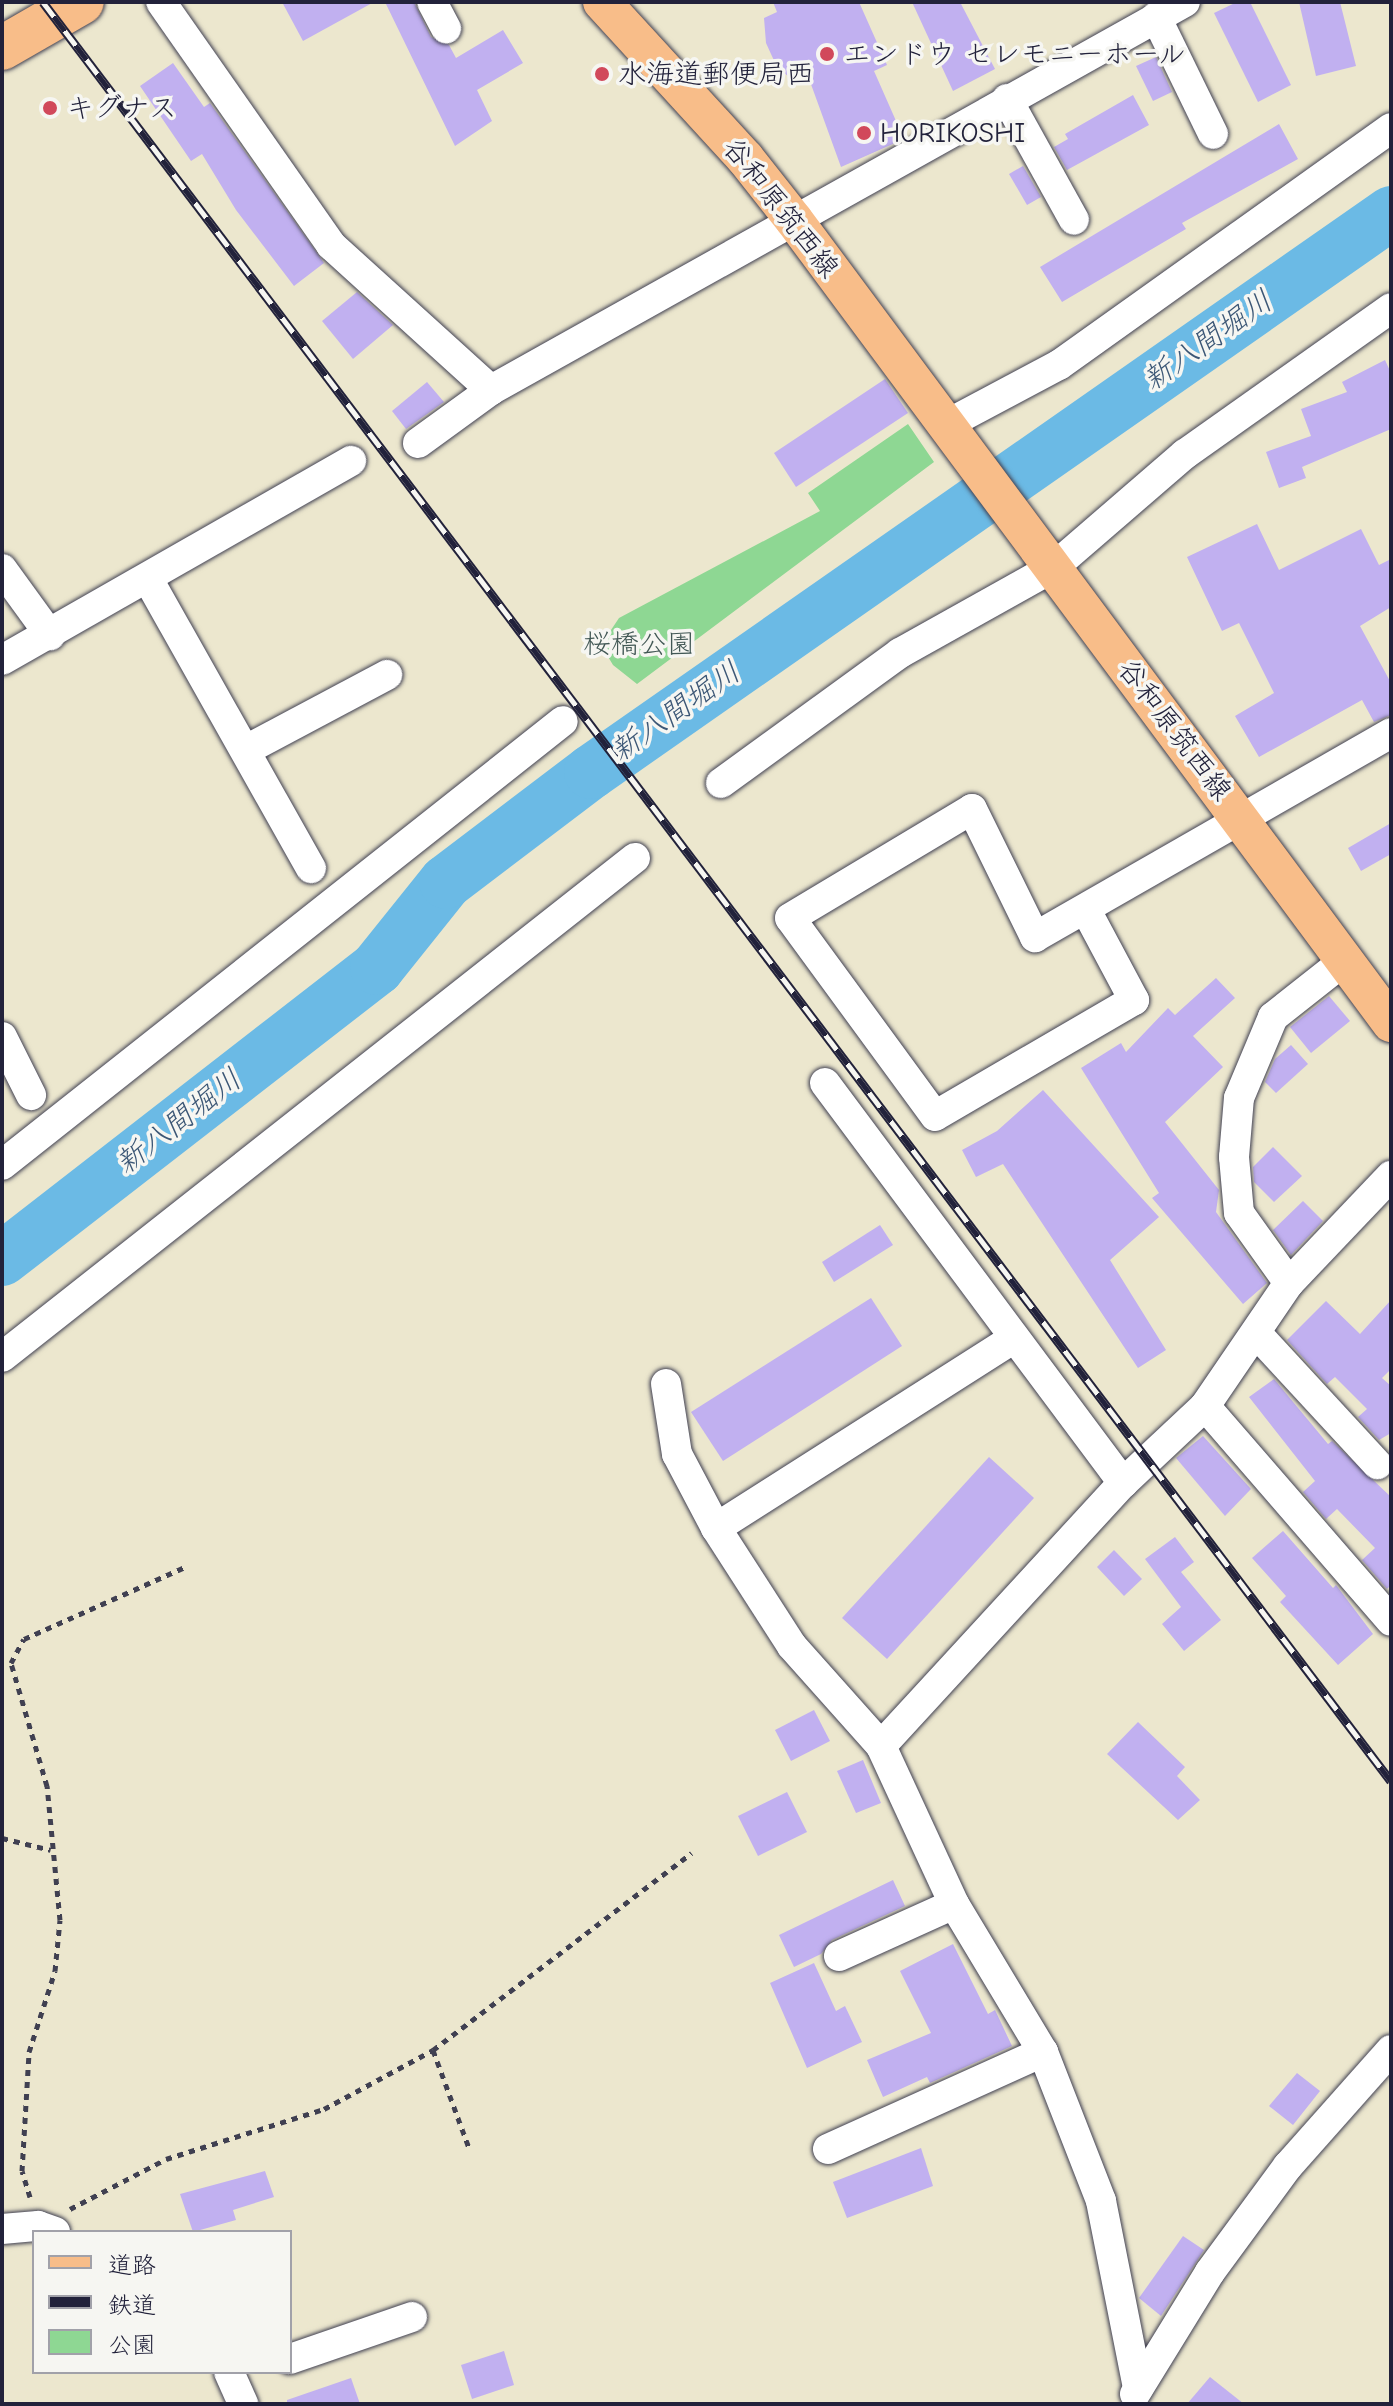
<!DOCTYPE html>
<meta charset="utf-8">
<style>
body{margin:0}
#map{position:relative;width:1393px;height:2406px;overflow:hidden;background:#ece7ce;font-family:"Comic Neue","Klee One",sans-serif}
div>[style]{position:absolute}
.green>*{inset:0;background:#8ed793}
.river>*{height:54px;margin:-27px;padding:0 27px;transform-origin:27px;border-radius:27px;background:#6bbae5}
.building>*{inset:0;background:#c1b0f0}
.path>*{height:5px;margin-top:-2.5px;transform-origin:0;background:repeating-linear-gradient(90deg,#404051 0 6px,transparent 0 12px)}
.roads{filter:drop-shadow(0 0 2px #404051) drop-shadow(0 0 2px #404051)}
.minor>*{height:30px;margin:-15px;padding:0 15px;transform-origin:15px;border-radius:15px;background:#fff}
.major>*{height:38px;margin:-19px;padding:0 19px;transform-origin:19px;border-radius:19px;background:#f8bd89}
.highway>*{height:44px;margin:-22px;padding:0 22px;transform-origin:22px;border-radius:22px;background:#f8bd89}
.rail>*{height:9px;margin-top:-4.5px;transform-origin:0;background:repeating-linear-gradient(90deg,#f6f6f2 0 18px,#22223b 0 36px);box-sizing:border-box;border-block:2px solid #22223b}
.dots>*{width:22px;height:22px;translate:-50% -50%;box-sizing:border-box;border:4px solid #f6f6f2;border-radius:50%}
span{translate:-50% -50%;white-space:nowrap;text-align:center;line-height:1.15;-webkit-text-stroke:7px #f6f6f2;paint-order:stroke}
.poi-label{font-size:28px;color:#22223b}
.left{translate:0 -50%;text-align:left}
.street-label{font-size:28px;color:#22223b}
.park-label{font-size:28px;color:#425855}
.water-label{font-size:30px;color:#3c5776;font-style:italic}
.frame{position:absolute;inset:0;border:4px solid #22223b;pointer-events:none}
.legend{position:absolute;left:32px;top:2230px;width:260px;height:144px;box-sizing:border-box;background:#f6f6f2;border:2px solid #a1a1a9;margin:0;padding:10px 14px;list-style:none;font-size:24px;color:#22223b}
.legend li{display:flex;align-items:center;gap:16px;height:40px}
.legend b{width:40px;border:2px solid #a1a1a9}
</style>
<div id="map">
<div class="green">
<i style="clip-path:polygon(908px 424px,934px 462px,637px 684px,613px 665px,601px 645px,619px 618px,820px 511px,808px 493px)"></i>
</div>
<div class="river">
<i style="left:2px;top:1259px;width:475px;rotate:-37.8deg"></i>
<i style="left:377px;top:968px;width:110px;rotate:-51.3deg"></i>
<i style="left:446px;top:882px;width:182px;rotate:-37.2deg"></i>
<i style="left:591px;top:772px;width:976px;rotate:-34.94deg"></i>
</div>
<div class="building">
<i style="clip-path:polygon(282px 2px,374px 2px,303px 41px)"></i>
<i style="clip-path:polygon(385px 2px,414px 2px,431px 37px,449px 45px,456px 58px,503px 30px,523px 63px,477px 90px,492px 121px,455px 146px)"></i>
<i style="clip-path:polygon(773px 2px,859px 2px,887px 65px,874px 71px,904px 139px,841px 167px,808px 76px,794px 82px,776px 65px,766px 43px,764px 18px,777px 12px)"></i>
<i style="clip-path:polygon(912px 2px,960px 2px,995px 69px,953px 91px)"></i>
<i style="clip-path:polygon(1237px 2px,1250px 2px,1291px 85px,1258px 102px,1214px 13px)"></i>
<i style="clip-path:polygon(1299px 2px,1340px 2px,1356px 66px,1316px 76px)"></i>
<i style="clip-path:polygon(1156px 57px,1172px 92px,1153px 101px,1136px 66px)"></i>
<i style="clip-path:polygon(173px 63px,204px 107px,210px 103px,324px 263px,294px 286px,236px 210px,202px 154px,191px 161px,140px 86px)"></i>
<i style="clip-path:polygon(1133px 95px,1149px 125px,1067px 170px,1054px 147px,1068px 139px,1065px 134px)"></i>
<i style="clip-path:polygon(1279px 124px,1298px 159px,1182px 223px,1186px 229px,1062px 302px,1040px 267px)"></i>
<i style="clip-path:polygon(1023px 166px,1041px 197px,1027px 205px,1009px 174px)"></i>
<i style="clip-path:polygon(357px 292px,393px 325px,353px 359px,322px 321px)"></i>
<i style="clip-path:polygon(1385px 360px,1391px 373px,1391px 429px,1302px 467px,1306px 478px,1279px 488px,1266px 452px,1311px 436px,1301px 409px,1347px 392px,1342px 382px)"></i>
<i style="clip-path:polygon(885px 379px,908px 413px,796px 487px,774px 453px)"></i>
<i style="clip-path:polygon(427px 382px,444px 402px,406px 429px,392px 411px)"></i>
<i style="clip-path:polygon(1257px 524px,1279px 570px,1361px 529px,1379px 565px,1391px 559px,1391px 607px,1360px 626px,1391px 683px,1391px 715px,1374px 722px,1362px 700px,1259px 757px,1235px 716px,1274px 693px,1239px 623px,1222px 631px,1187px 557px)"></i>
<i style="clip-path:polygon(1391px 823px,1391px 854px,1361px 871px,1348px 848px)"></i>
<i style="clip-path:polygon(1216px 978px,1235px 998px,1193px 1036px,1223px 1067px,1165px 1122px,1219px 1190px,1216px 1212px,1267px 1283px,1243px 1304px,1152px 1198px,1159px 1193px,1081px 1068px,1121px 1043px,1126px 1052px,1168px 1008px,1175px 1015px)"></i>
<i style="clip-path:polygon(1329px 996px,1350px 1021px,1311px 1053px,1290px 1027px)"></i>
<i style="clip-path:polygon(1291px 1045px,1308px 1064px,1276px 1093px,1265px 1082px,1275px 1059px)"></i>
<i style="clip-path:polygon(1043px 1090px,1159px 1217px,1110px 1260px,1166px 1350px,1138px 1368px,1003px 1164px,976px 1177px,962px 1150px,997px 1131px)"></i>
<i style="clip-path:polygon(1273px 1147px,1302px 1176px,1274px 1202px,1254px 1182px,1253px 1167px)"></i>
<i style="clip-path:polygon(1303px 1201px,1323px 1221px,1291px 1255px,1273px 1230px)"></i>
<i style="clip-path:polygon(880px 1225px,893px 1245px,834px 1282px,822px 1262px)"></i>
<i style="clip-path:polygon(871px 1298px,902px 1346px,723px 1461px,691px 1412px)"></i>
<i style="clip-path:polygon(1391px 1300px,1391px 1369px,1382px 1378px,1391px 1386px,1391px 1433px,1379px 1440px,1358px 1417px,1367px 1409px,1335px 1377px,1327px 1384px,1287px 1340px,1326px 1301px,1360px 1334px)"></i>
<i style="clip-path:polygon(1274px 1379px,1328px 1444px,1332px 1441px,1391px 1497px,1391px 1585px,1387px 1589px,1362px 1560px,1375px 1548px,1337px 1509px,1326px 1519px,1303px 1492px,1315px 1481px,1249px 1397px)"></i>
<i style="clip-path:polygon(1203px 1436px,1251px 1489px,1225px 1516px,1176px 1458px)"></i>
<i style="clip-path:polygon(989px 1457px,1034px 1498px,887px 1659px,842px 1618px)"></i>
<i style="clip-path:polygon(1283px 1531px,1333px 1588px,1336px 1585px,1373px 1634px,1338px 1665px,1280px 1602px,1286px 1596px,1252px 1558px)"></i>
<i style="clip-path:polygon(1175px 1537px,1194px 1562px,1181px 1572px,1221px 1620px,1184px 1651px,1162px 1624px,1181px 1607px,1145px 1559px)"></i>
<i style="clip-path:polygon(1114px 1550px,1142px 1579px,1124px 1596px,1097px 1567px)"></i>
<i style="clip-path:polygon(814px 1710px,830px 1741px,791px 1761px,775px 1730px)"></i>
<i style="clip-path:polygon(1138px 1722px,1185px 1767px,1177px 1776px,1200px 1800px,1178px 1820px,1107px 1754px)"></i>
<i style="clip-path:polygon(863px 1760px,881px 1803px,856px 1813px,837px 1771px)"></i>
<i style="clip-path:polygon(787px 1792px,807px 1832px,758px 1856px,738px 1816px)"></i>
<i style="clip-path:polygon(893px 1880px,905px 1906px,832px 1940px,821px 1954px,794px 1967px,779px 1935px)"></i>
<i style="clip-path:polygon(953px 1944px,988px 2014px,995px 2010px,1012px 2046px,930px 2083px,927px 2077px,883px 2097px,867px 2060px,931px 2033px,900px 1971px)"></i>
<i style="clip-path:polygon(814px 1963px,836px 2011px,845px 2006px,862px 2042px,807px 2068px,770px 1983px)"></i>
<i style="clip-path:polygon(1297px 2073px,1320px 2091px,1293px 2125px,1269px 2106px)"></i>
<i style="clip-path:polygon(921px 2148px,933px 2186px,847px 2218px,833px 2182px)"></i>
<i style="clip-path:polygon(265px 2171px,274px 2197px,233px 2210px,236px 2220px,193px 2232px,180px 2194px)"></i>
<i style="clip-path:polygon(1183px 2236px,1204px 2250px,1161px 2316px,1139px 2298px)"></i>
<i style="clip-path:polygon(504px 2351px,514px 2385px,472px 2399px,461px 2365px)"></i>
<i style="clip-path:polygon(1210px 2377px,1244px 2404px,1187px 2404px)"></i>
<i style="clip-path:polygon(351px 2378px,360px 2404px,287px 2404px,287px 2400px)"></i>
</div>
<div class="path">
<i style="left:2px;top:1838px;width:50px;rotate:13.8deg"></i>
<i style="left:433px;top:2050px;width:104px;rotate:69.8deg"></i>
<i style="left:30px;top:2197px;width:27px;rotate:-107deg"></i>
<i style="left:22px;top:2171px;width:119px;rotate:-86.6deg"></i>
<i style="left:29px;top:2052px;width:85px;rotate:-72.2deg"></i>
<i style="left:55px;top:1971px;width:51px;rotate:-84.4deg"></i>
<i style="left:60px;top:1920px;width:135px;rotate:-95.5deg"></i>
<i style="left:47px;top:1786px;width:128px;rotate:-106.3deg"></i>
<i style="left:11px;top:1663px;width:27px;rotate:-62deg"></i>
<i style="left:24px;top:1639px;width:176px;rotate:-24.1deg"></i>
<i style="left:70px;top:2209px;width:108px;rotate:-27.5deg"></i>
<i style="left:166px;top:2159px;width:166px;rotate:-17.6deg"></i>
<i style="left:324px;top:2109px;width:124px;rotate:-28.4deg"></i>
<i style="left:433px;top:2050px;width:325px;rotate:-37.3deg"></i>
</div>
<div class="roads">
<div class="minor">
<i style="left:161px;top:2px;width:297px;rotate:55deg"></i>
<i style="left:331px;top:245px;width:216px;rotate:42.2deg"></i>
<i style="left:432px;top:2px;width:30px;rotate:62deg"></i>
<i style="left:1156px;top:17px;width:130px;rotate:64deg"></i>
<i style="left:1007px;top:99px;width:138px;rotate:61deg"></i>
<i style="left:946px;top:425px;width:128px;rotate:-28deg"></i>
<i style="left:1059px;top:365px;width:408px;rotate:-35.5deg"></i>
<i style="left:418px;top:443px;width:90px;rotate:-36deg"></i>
<i style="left:491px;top:390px;width:795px;rotate:-29.21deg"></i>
<i style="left:2px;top:569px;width:82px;rotate:54deg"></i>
<i style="left:148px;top:579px;width:332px;rotate:60.6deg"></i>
<i style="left:2px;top:660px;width:402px;rotate:-29.7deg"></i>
<i style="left:246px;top:750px;width:160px;rotate:-28deg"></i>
<i style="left:721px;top:783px;width:221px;rotate:-36deg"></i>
<i style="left:900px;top:653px;width:176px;rotate:-29.2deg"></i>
<i style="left:1054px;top:567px;width:173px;rotate:-40.8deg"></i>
<i style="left:1185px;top:454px;width:252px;rotate:-35.3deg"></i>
<i style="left:1087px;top:912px;width:100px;rotate:61.9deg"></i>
<i style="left:1134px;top:1000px;width:230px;rotate:149.8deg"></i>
<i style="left:935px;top:1116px;width:245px;rotate:-126.2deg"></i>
<i style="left:790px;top:918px;width:212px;rotate:-30.9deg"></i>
<i style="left:972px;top:809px;width:143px;rotate:63.8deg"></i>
<i style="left:1035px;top:937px;width:410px;rotate:-29.8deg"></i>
<i style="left:2px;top:1037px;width:65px;rotate:63.4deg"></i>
<i style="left:825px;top:1083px;width:499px;rotate:53.3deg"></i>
<i style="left:2px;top:1165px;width:715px;rotate:-38.36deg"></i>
<i style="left:1289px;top:1283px;width:86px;rotate:-125.5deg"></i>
<i style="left:1239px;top:1213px;width:56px;rotate:-95.1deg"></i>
<i style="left:1234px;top:1157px;width:59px;rotate:-85.2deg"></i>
<i style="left:1239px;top:1098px;width:88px;rotate:-67.2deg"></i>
<i style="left:1273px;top:1017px;width:90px;rotate:-38.3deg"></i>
<i style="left:1258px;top:1335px;width:176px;rotate:47.3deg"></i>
<i style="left:2px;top:1357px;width:806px;rotate:-38.25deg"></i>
<i style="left:666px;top:1384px;width:71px;rotate:81.1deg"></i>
<i style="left:677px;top:1454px;width:84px;rotate:62.2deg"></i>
<i style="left:716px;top:1528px;width:140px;rotate:57.2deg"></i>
<i style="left:792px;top:1646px;width:134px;rotate:48.3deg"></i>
<i style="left:881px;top:1746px;width:357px;rotate:-47.4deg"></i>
<i style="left:1123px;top:1483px;width:112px;rotate:-43.2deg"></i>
<i style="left:1205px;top:1406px;width:149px;rotate:-55.7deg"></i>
<i style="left:1289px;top:1283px;width:148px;rotate:-46.4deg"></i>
<i style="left:1205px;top:1406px;width:284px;rotate:49.1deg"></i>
<i style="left:716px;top:1528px;width:353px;rotate:-32.5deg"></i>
<i style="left:881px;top:1746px;width:174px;rotate:65.2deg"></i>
<i style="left:954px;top:1904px;width:173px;rotate:59deg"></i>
<i style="left:1043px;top:2052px;width:160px;rotate:68.7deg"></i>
<i style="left:1101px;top:2201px;width:191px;rotate:78.8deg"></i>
<i style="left:839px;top:1956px;width:126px;rotate:-24.3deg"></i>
<i style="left:828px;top:2149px;width:236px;rotate:-24.3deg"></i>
<i style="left:2px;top:2229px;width:36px;rotate:-5deg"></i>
<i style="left:38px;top:2226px;width:18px;rotate:19deg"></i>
<i style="left:290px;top:2359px;width:129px;rotate:-19deg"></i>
<i style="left:229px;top:2372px;width:35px;rotate:66deg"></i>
<i style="left:1135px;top:2394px;width:143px;rotate:-58.4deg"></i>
<i style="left:1210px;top:2272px;width:132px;rotate:-53.7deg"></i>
<i style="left:1288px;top:2166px;width:155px;rotate:-48.4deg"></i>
</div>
<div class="major">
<i style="left:602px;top:2px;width:212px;rotate:47.5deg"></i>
<i style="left:745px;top:158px;width:79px;rotate:51.7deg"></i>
<i style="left:794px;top:220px;width:1001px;rotate:53.37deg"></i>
</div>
<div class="highway">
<i style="left:2px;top:48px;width:92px;rotate:-29.9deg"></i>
</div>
</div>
<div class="rail">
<i style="left:43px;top:2px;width:2232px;rotate:52.85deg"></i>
</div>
<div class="dots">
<i style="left:827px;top:54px;background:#d1495b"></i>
<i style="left:602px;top:74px;background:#d1495b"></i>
<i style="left:50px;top:108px;background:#d1495b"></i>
<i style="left:864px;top:133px;background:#d1495b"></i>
</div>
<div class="poi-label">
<span class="left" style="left:843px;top:54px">エンドウ セレモニーホール</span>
<span class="left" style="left:618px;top:74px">水海道郵便局西</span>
<span class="left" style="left:66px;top:108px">キグナス</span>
<span class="left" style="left:880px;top:133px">HORIKOSHI</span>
</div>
<div class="street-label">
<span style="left:781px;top:208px;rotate:52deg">谷和原筑西線</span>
<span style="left:1175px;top:730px;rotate:53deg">谷和原筑西線</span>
</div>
<div class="park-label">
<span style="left:639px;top:644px">桜橋公園</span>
</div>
<div class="water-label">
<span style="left:1208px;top:341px;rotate:-35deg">新八間堀川</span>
<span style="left:676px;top:712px;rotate:-35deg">新八間堀川</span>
<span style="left:179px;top:1122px;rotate:-38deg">新八間堀川</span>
</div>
<div class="frame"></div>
<ul class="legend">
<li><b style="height:10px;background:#f8bd89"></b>道路</li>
<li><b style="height:10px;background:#22223b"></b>鉄道</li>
<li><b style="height:22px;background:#8ed793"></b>公園</li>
</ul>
</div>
